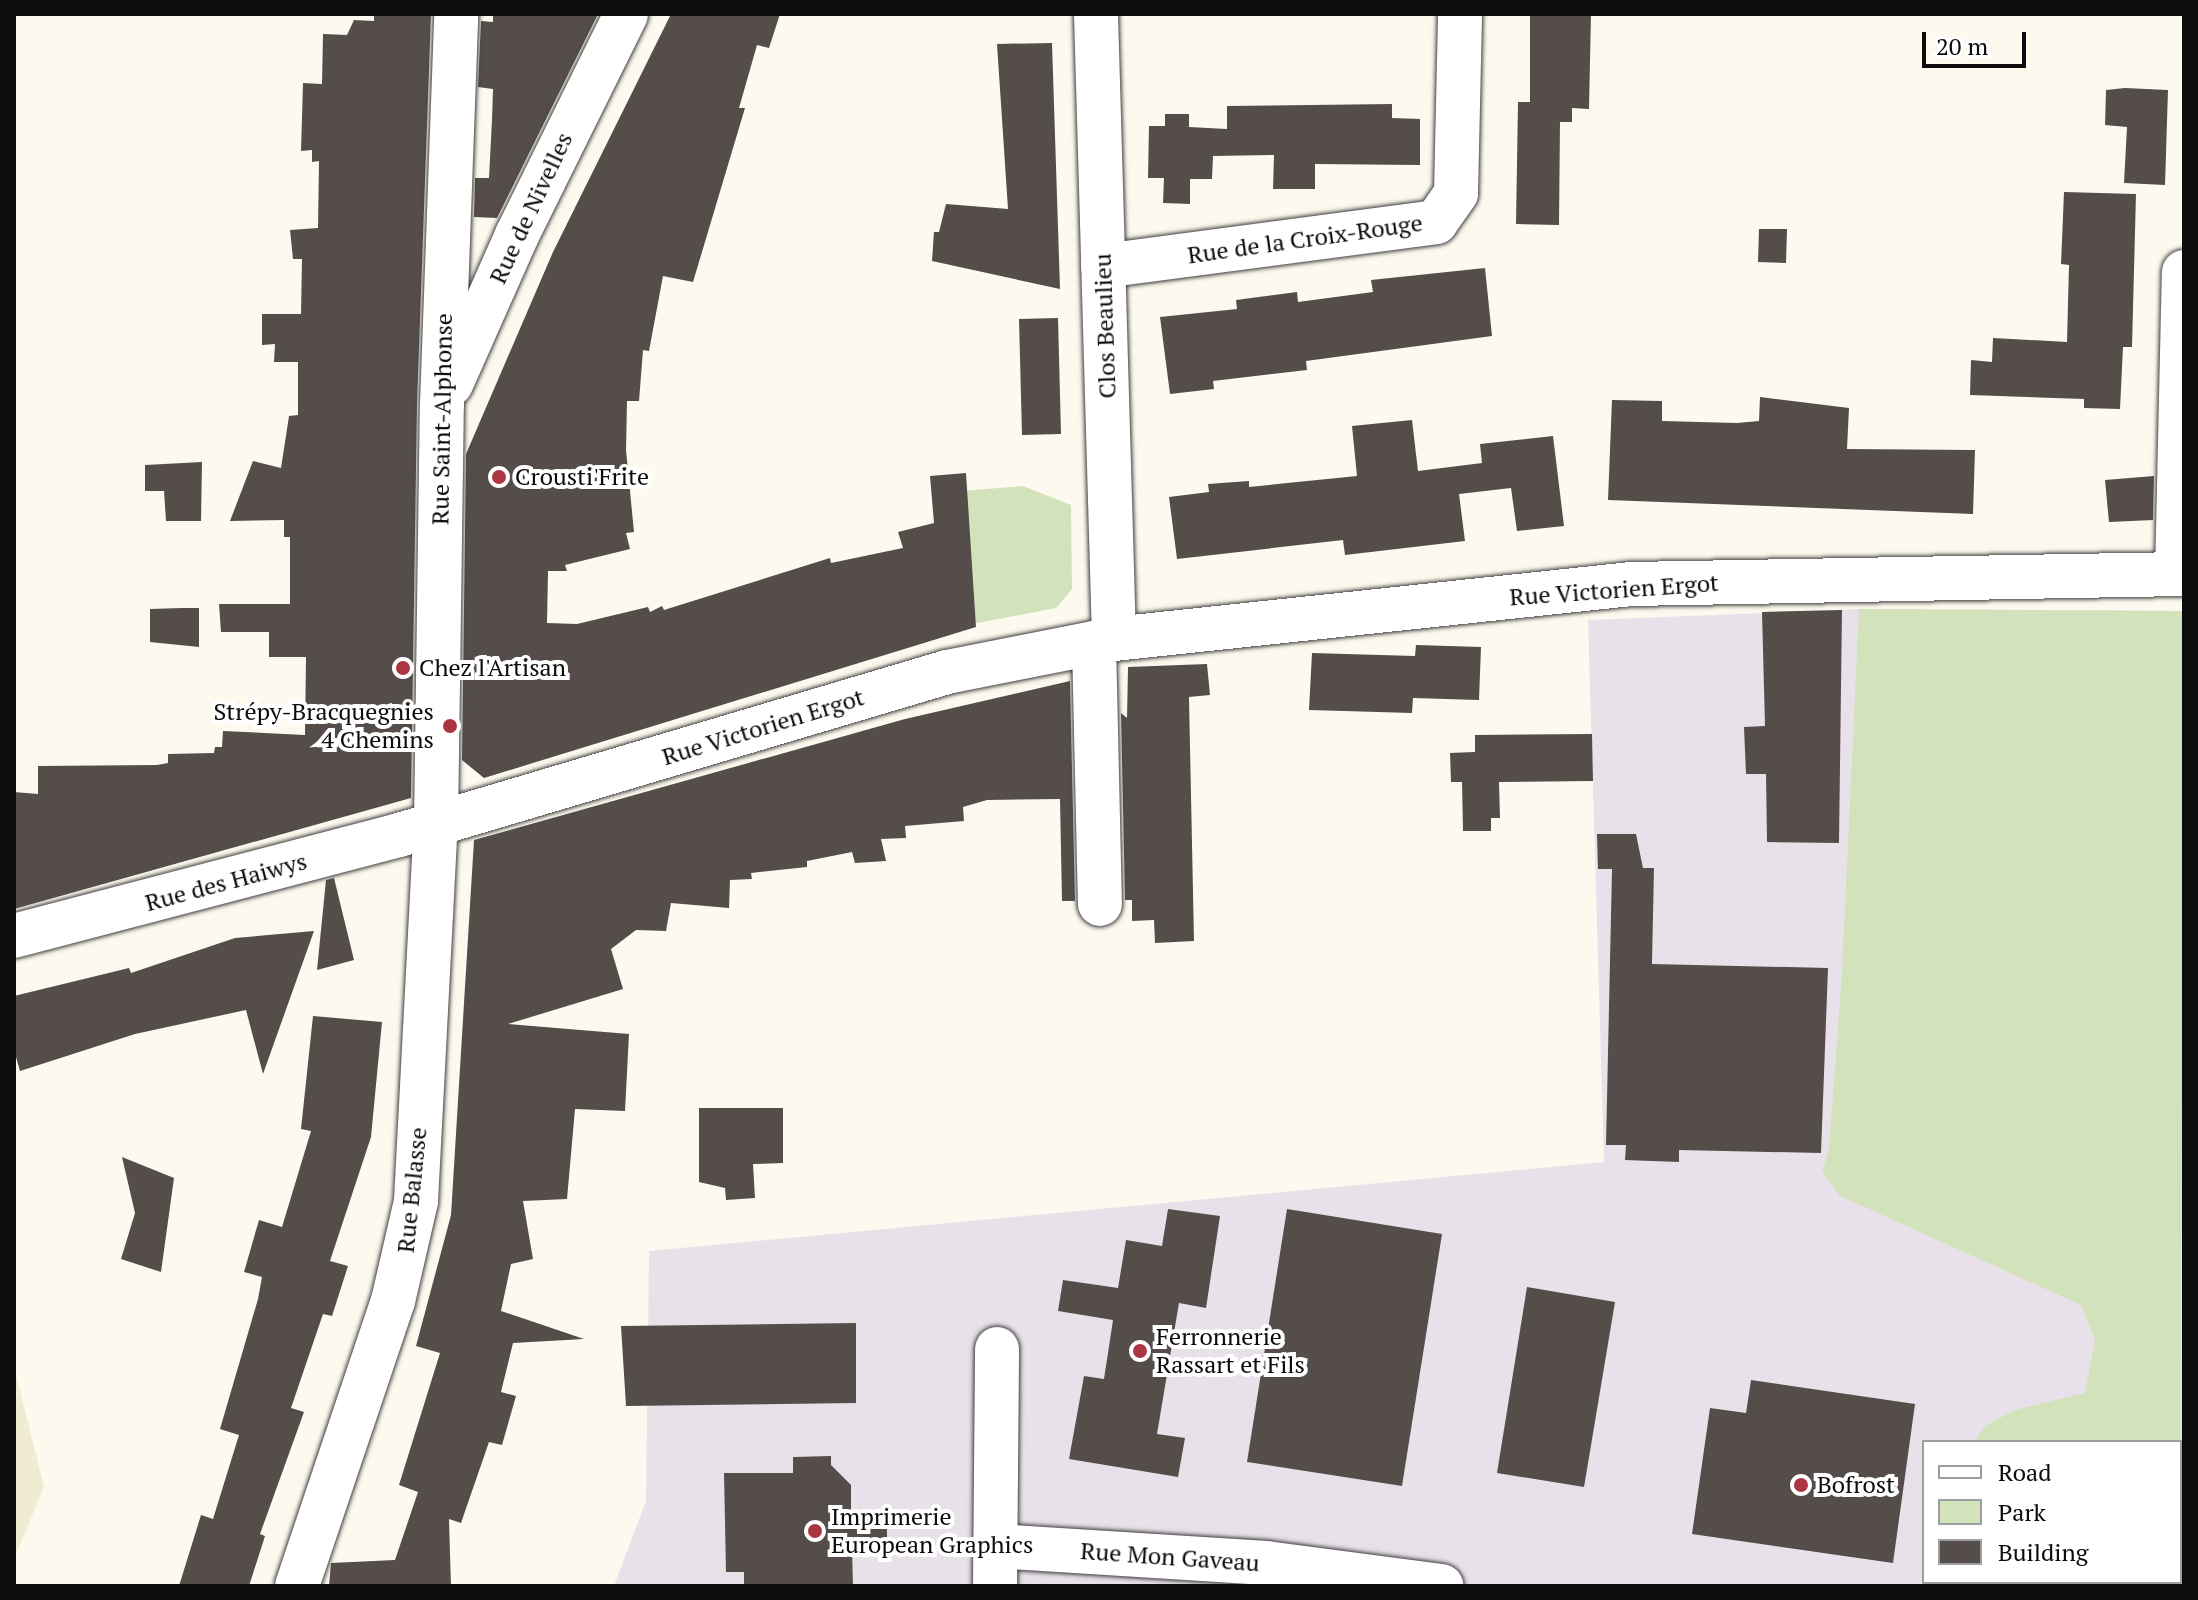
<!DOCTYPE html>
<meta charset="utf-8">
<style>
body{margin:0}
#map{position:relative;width:2198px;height:1600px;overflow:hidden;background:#fdf9ee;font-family:"PT Serif",serif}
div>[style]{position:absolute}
.industrial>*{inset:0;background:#e9e1ea}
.farmland>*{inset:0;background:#f0ecd1}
.green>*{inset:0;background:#d2e3bb}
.building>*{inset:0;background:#544d4a}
.roads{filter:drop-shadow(0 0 2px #3f3f3f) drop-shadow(0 0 2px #3f3f3f)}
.minor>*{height:44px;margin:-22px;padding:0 22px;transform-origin:22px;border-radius:22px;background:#fff}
.dots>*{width:22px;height:22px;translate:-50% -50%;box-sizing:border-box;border:4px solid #fff;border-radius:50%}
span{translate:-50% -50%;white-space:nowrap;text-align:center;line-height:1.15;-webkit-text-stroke:8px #fff;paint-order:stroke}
.street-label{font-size:24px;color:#0c0c0c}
.poi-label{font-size:24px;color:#0c0c0c}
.left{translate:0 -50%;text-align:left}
.right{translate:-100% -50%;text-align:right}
.frame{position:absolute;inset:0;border:16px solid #0c0c0c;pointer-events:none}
.legend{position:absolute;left:1922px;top:1440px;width:260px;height:144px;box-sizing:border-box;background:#fff;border:2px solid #9e9e9e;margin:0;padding:10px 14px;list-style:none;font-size:24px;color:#0c0c0c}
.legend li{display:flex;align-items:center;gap:16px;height:40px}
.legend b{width:40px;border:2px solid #9e9e9e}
.scale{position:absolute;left:1922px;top:32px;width:104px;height:36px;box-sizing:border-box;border:4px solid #0c0c0c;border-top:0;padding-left:10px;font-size:24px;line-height:28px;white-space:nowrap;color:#0c0c0c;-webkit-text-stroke:6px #fff;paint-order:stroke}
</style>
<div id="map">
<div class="industrial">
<i style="clip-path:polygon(evenodd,1859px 609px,2184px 611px,2184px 1586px,614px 1586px,646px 1501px,649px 1251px,1604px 1162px,1588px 620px,1859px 609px,1924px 1442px,2180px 1442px,2180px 1582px,1924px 1582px,1924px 1442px)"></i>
</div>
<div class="farmland">
<i style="clip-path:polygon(14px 1367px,44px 1487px,14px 1559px)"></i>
</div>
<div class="green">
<i style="clip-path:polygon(1023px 486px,1071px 505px,1072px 589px,1056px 608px,967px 625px,960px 491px)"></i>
<i style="clip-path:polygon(1859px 609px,2184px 611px,2180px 1543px,2180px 1442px,1974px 1442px,1985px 1426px,2015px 1410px,2085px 1393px,2095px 1340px,2081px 1305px,1840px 1196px,1822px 1171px,1829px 1150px,1842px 972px)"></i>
</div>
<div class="building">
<i style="clip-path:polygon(374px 14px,431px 14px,417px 404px,411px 798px,14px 909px,14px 792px,38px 794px,38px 766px,157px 765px,168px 763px,168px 754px,214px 753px,215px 747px,222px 747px,223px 731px,305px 735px,306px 657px,269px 657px,269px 632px,221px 632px,219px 604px,290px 604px,290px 537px,284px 537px,284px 520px,230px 521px,253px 461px,281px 468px,289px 416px,298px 415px,298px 362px,274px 362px,275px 344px,262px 345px,262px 314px,301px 314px,302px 259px,293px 259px,290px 230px,318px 228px,319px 161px,312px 162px,312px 150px,301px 151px,303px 83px,322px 84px,323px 34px,347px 35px,354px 20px,374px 21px)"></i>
<i style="clip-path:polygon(493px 14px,598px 14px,497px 218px,474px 217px,475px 178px,489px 178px,492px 120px,493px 89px,478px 87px,481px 21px,493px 22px)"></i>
<i style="clip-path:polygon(671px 14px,780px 14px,769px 48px,757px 45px,739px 108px,745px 108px,693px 282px,663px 276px,649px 351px,643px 350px,639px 401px,627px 401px,626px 450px,634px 532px,626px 533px,630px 549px,565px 565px,567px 571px,548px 571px,547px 623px,577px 624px,648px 607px,650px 612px,662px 606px,664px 610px,830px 558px,831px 563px,903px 548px,898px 532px,934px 523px,930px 476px,966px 473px,976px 627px,484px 778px,462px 760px,466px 454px,553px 252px)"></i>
<i style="clip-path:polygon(1530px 14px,1591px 14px,1589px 109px,1572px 108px,1572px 122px,1560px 122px,1559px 225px,1516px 224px,1518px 102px,1530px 102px)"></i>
<i style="clip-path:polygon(1052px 43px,1060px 289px,932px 261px,934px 232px,939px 232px,946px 204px,1008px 209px,997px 44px)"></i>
<i style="clip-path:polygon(2125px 88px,2168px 90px,2165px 185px,2124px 183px,2127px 127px,2105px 125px,2106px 90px)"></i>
<i style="clip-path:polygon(1392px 104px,1392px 118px,1420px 119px,1420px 165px,1315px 164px,1315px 189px,1273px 189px,1274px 155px,1213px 156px,1212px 179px,1190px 179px,1190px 204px,1163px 203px,1164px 178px,1148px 178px,1149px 126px,1165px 126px,1165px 114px,1189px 114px,1189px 127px,1227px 129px,1227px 106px)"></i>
<i style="clip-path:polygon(2064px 192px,2136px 194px,2132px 347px,2123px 347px,2120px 409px,2084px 408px,2084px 399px,1970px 395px,1971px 360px,1992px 362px,1993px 338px,2067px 342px,2069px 265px,2061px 264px)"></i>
<i style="clip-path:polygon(1759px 229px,1787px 229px,1786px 263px,1758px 262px)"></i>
<i style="clip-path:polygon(1485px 268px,1492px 336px,1306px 361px,1307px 370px,1213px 381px,1214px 389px,1170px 394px,1160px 317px,1237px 309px,1236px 300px,1297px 292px,1298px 302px,1373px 292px,1371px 280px)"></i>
<i style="clip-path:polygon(1058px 318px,1061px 434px,1022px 435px,1019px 319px)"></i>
<i style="clip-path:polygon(1760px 397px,1849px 408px,1847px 449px,1975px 450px,1973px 514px,1608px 500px,1612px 400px,1662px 401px,1662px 421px,1737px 423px,1759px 421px)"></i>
<i style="clip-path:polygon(1412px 420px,1418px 471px,1482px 463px,1480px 444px,1553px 436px,1564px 526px,1517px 531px,1511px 488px,1459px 494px,1465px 541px,1345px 555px,1343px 540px,1177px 559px,1169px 497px,1209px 492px,1208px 484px,1249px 481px,1249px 487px,1357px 476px,1352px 426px)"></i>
<i style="clip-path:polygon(202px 462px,201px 521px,166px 521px,164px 491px,145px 491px,145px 465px)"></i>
<i style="clip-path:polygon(2154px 476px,2153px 520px,2109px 522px,2105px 480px)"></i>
<i style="clip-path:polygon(182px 608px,199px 608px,199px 647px,150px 642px,150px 609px)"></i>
<i style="clip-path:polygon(1842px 610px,1839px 843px,1767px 842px,1766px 774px,1746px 774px,1744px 727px,1765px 726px,1762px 612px)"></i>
<i style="clip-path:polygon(1416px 645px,1481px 647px,1479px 700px,1413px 698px,1412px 713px,1309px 710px,1312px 653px,1415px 656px)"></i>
<i style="clip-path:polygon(1207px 664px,1210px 695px,1189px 697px,1194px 941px,1155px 943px,1154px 920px,1132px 921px,1132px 900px,1125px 900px,1121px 713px,1127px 718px,1128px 667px)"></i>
<i style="clip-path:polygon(1070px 681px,1075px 901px,1062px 901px,1060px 799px,987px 800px,963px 807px,964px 821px,905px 826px,906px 838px,881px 839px,886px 861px,855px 863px,852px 852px,807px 861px,807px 867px,751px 873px,752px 879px,730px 880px,729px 908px,671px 903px,666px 931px,636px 930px,611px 949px,623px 989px,508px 1024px,629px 1034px,625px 1111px,575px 1109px,567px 1199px,523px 1201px,533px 1259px,511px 1264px,501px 1311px,584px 1339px,513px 1343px,501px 1392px,516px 1396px,502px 1445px,489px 1442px,461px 1523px,449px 1519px,451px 1586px,329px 1586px,331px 1563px,395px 1560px,418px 1492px,399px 1485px,440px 1353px,416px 1346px,451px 1215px,474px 840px,905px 719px)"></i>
<i style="clip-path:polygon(1592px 734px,1593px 781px,1499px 782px,1500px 818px,1491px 818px,1491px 831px,1463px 831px,1462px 782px,1451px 782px,1450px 753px,1475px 752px,1475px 735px)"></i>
<i style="clip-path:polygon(1597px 834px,1636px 834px,1643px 868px,1654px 868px,1652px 964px,1828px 968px,1821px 1153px,1679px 1150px,1679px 1162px,1625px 1160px,1626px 1145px,1606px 1145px,1612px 869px,1598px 869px)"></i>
<i style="clip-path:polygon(334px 878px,354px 960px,317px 970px,326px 880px)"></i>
<i style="clip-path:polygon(314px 931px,263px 1074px,246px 1010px,135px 1034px,20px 1071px,14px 1050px,14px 996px,129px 968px,131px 973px,235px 938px)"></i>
<i style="clip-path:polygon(313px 1016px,382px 1022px,371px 1137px,330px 1261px,348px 1266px,332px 1316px,323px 1314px,291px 1408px,304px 1412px,260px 1534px,265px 1536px,249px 1586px,179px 1586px,201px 1515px,213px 1519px,239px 1435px,220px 1429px,258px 1299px,262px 1277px,244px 1272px,259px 1220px,282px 1227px,311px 1131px,301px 1129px)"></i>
<i style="clip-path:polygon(699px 1108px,783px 1108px,783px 1163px,753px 1164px,755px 1198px,726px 1200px,725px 1188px,699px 1182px)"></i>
<i style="clip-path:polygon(122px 1157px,174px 1178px,161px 1272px,121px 1259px,135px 1213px)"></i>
<i style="clip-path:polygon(1168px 1209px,1220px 1216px,1206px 1308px,1179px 1303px,1157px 1434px,1185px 1438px,1178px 1477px,1069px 1459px,1084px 1376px,1104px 1379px,1113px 1320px,1058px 1311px,1063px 1280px,1118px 1288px,1126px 1240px,1162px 1246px)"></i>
<i style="clip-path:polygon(1287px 1209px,1442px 1234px,1402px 1486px,1247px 1462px)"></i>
<i style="clip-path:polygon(1527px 1287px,1615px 1302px,1584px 1487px,1497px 1473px)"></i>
<i style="clip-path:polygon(856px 1323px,856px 1403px,626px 1406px,621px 1326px)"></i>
<i style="clip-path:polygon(1751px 1380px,1915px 1404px,1893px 1563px,1692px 1534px,1710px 1408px,1746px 1413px)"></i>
<i style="clip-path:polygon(831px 1456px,831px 1465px,851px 1485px,851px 1514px,887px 1513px,887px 1548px,852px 1548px,853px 1586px,744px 1586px,744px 1572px,726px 1572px,724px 1473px,793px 1473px,793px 1457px)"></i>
</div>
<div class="roads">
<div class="minor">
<i style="left:1096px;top:14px;width:625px;rotate:88.35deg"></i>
<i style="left:1103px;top:266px;width:336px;rotate:-7.5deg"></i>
<i style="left:1436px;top:222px;width:35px;rotate:-55deg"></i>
<i style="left:1456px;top:193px;width:179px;rotate:-88.7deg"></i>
<i style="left:451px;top:384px;width:163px;rotate:-66.1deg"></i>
<i style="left:517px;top:235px;width:246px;rotate:-63.7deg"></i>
<i style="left:2177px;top:574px;width:302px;rotate:-88.7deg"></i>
<i style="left:1094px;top:643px;width:261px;rotate:88.7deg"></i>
<i style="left:14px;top:936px;width:398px;rotate:-14.7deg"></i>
<i style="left:399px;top:835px;width:572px;rotate:-16.56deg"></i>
<i style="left:947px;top:672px;width:170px;rotate:-11.2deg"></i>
<i style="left:1114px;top:639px;width:520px;rotate:-6.07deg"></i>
<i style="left:1631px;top:584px;width:553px;rotate:-1.04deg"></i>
<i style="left:2180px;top:1543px;width:9px;rotate:-63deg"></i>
<i style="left:995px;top:1546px;width:272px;rotate:3.6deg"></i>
<i style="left:1266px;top:1563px;width:177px;rotate:7.5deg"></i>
<i style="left:297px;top:1586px;width:301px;rotate:-71.4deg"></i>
<i style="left:393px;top:1301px;width:103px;rotate:-77deg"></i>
<i style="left:416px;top:1201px;width:378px;rotate:-87deg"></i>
<i style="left:436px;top:824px;width:420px;rotate:-89.2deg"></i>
<i style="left:442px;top:404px;width:390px;rotate:-87.9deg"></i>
<i style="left:995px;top:1586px;width:237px;rotate:-89.5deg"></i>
<i style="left:2160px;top:1586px;width:4px;rotate:-76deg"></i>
</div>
</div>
<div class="dots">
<i style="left:499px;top:477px;background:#ab3541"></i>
<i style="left:403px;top:668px;background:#ab3541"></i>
<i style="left:450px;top:726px;background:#ab3541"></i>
<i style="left:1140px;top:1351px;background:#ab3541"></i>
<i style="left:1801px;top:1485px;background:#ab3541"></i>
<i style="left:815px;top:1531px;background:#ab3541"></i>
</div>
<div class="street-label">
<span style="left:531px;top:208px;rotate:-65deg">Rue de Nivelles</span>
<span style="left:1305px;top:239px;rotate:-8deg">Rue de la Croix-Rouge</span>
<span style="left:1105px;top:326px;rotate:-92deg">Clos Beaulieu</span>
<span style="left:442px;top:419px;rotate:-89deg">Rue Saint-Alphonse</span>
<span style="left:1614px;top:590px;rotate:-4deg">Rue Victorien Ergot</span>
<span style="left:763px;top:727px;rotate:-17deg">Rue Victorien Ergot</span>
<span style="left:226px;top:882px;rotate:-15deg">Rue des Haiwys</span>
<span style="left:412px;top:1190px;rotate:-84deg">Rue Balasse</span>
<span style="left:1170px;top:1557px;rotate:4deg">Rue Mon Gaveau</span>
</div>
<div class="poi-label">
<span class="left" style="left:515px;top:477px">Crousti'Frite</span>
<span class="left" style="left:419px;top:668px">Chez l'Artisan</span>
<span class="right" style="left:434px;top:726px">Strépy-Bracquegnies<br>4 Chemins</span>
<span class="left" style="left:1156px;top:1351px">Ferronnerie<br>Rassart et Fils</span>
<span class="left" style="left:1817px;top:1485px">Bofrost</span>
<span class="left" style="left:831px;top:1531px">Imprimerie<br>European Graphics</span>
</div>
<div class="frame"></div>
<ul class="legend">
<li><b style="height:10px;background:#fff"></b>Road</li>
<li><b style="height:22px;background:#d2e3bb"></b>Park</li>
<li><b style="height:22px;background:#544d4a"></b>Building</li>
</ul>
<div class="scale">20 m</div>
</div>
